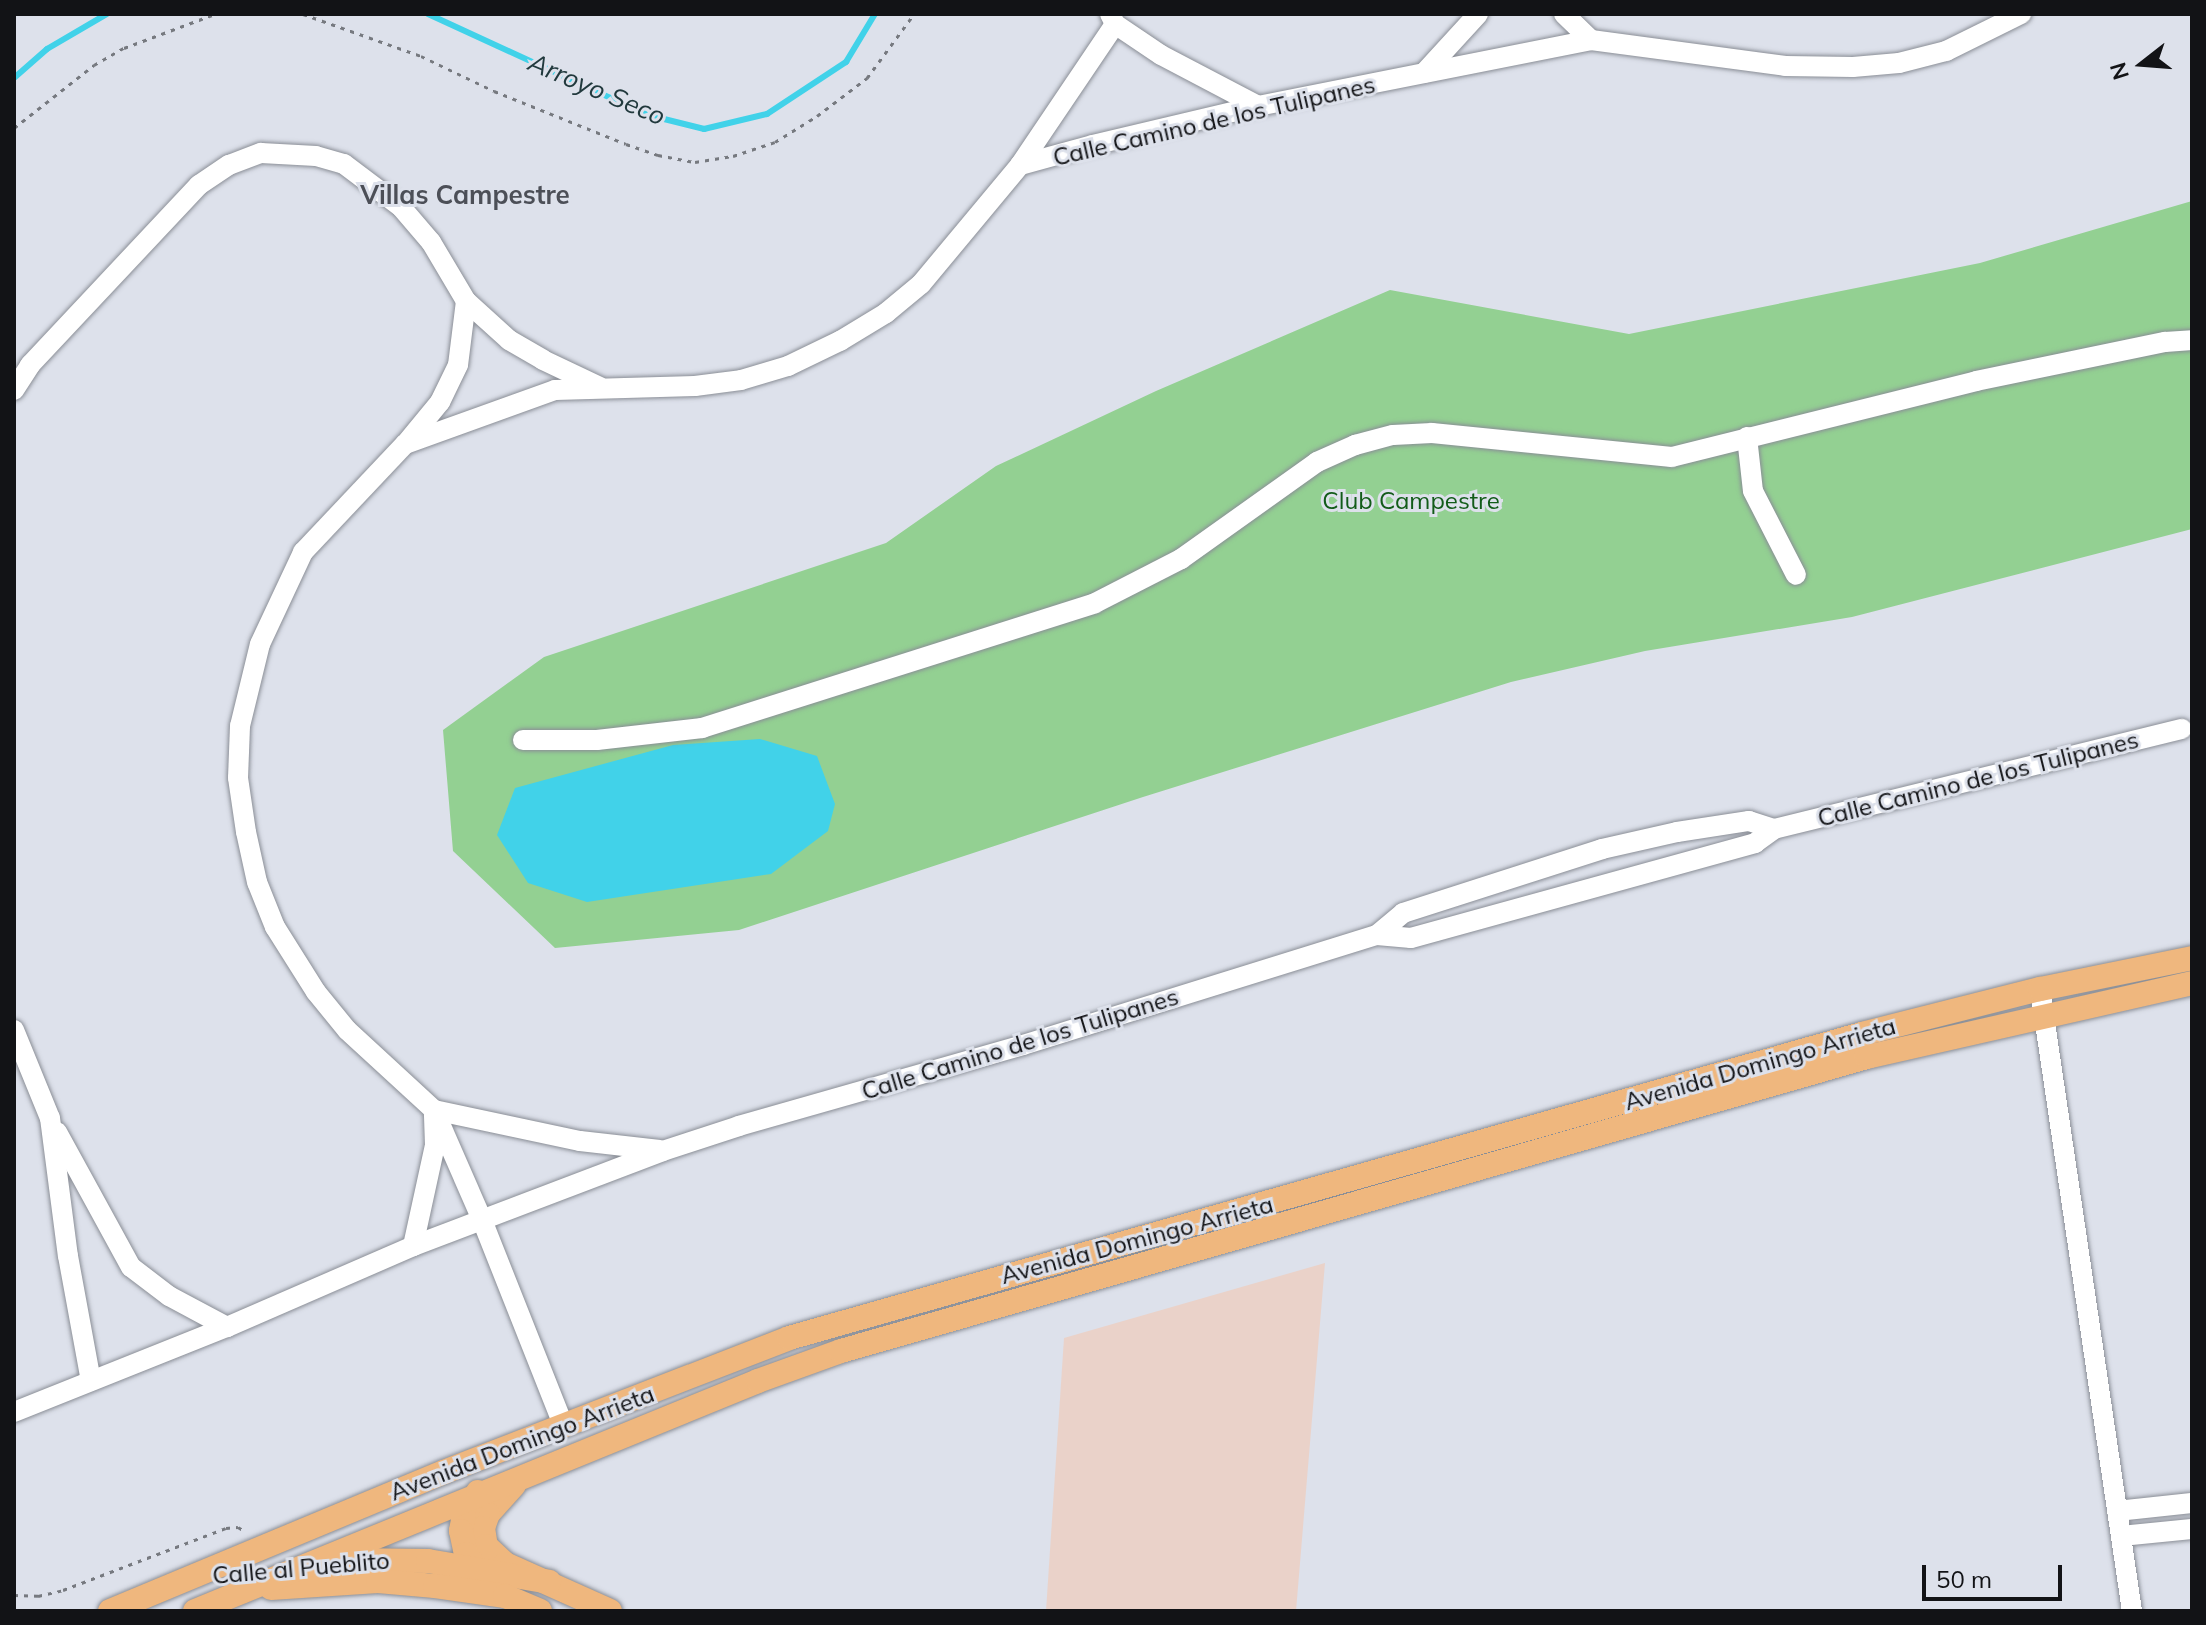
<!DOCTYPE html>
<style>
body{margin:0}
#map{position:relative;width:2206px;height:1625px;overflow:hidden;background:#dde1eb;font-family:Mulish,sans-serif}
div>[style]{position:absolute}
.education>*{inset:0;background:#ead2c9}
.green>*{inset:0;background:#93d092}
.water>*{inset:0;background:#41d2e9}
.stream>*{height:6px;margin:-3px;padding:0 3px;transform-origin:3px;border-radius:3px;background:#41d2e9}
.path>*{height:3px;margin-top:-1.5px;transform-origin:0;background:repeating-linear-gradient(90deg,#76797f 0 4px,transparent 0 10px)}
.roads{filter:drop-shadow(0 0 2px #8a8e96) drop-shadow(0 0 2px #8a8e96)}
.minor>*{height:20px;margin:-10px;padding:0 10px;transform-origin:10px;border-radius:10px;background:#fff}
.major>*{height:24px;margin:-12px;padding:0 12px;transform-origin:12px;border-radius:12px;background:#efb77e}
span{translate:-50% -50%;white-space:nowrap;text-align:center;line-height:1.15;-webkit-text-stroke:6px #dde1eb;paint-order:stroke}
.street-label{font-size:24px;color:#121316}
.park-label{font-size:24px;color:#125c19}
.water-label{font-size:26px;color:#21393d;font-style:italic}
.neighbourhood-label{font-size:26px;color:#4c4f57;font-weight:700}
.frame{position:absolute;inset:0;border:16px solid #121316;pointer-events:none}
.north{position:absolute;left:2102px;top:24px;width:80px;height:80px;-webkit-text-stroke:6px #dde1eb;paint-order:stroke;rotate:253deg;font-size:22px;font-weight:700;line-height:32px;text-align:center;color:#121316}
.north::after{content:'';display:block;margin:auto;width:28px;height:36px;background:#121316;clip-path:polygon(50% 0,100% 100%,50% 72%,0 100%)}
.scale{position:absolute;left:1922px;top:1565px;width:140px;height:36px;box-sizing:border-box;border:4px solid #121316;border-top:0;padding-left:10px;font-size:24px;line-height:28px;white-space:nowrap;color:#121316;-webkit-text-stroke:6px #dde1eb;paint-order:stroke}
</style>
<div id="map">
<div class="education">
<i style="clip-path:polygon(1325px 1263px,1296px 1611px,1046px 1611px,1064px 1338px)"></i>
</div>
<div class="green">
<i style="clip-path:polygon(2192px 201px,2192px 529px,1852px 617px,1645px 651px,1511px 682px,1143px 797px,739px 930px,555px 948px,453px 851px,443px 730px,544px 657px,886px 543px,996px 466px,1156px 391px,1390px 290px,1629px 334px,1980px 263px)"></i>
</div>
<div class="water">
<i style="clip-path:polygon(760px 739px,817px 756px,835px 804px,828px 831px,771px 874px,587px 902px,528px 883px,497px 835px,515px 788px,673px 745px)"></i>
</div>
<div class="stream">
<i style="left:428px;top:14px;width:242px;rotate:24.7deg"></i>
<i style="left:648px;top:115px;width:58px;rotate:14deg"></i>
<i style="left:704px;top:129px;width:65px;rotate:-13.4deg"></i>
<i style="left:767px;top:114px;width:95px;rotate:-33.4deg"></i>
<i style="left:846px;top:62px;width:56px;rotate:-58.9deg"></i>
<i style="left:14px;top:78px;width:44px;rotate:-41.3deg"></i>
<i style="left:47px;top:49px;width:69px;rotate:-30.3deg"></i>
</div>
<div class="path">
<i style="left:303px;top:14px;width:125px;rotate:19.6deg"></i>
<i style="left:421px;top:56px;width:81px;rotate:25.6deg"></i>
<i style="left:494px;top:91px;width:142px;rotate:21.9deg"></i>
<i style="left:626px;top:144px;width:34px;rotate:19deg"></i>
<i style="left:658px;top:155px;width:38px;rotate:11deg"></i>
<i style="left:695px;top:162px;width:38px;rotate:-9deg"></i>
<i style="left:733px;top:156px;width:44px;rotate:-18.4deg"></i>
<i style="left:775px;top:142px;width:49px;rotate:-31.8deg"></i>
<i style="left:817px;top:116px;width:63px;rotate:-37.2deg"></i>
<i style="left:867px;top:78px;width:79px;rotate:-53.7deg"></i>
<i style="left:14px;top:128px;width:102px;rotate:-38.2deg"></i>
<i style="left:94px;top:65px;width:34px;rotate:-30deg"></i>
<i style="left:124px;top:48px;width:97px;rotate:-20.5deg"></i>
<i style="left:14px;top:1595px;width:24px;rotate:2deg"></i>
<i style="left:38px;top:1596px;width:26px;rotate:-13deg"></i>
<i style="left:63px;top:1590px;width:174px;rotate:-20.8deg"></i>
<i style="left:226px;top:1528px;width:12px;rotate:-5deg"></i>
<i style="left:238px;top:1527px;width:9px;rotate:32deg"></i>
</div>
<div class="roads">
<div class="minor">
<i style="left:1110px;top:14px;width:11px;rotate:63deg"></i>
<i style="left:1115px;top:24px;width:55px;rotate:34deg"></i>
<i style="left:1161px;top:55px;width:110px;rotate:27.7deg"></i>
<i style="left:1564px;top:14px;width:37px;rotate:44deg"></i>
<i style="left:1424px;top:73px;width:80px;rotate:-47.5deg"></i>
<i style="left:1020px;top:165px;width:170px;rotate:-56deg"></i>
<i style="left:466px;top:301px;width:58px;rotate:42.2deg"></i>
<i style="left:509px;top:340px;width:39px;rotate:30deg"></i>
<i style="left:543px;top:360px;width:63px;rotate:25.3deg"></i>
<i style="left:14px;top:390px;width:30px;rotate:-57deg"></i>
<i style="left:30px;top:365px;width:247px;rotate:-46.8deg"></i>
<i style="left:199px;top:185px;width:36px;rotate:-34deg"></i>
<i style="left:229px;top:165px;width:34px;rotate:-21deg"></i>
<i style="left:261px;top:153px;width:55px;rotate:3.1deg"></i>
<i style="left:316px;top:156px;width:29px;rotate:16deg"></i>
<i style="left:344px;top:164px;width:71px;rotate:37deg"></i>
<i style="left:401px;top:207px;width:46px;rotate:49.4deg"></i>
<i style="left:431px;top:242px;width:69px;rotate:59.3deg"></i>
<i style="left:466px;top:301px;width:64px;rotate:97.1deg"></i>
<i style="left:458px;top:365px;width:41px;rotate:115.9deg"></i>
<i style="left:440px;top:402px;width:50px;rotate:129.4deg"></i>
<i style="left:1747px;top:437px;width:54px;rotate:83.7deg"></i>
<i style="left:1753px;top:491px;width:94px;rotate:62.9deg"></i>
<i style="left:523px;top:740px;width:74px"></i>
<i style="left:597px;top:740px;width:106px;rotate:-6.5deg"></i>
<i style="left:702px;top:728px;width:412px;rotate:-17.6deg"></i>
<i style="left:1095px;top:603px;width:97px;rotate:-27.1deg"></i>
<i style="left:1181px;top:559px;width:167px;rotate:-35.5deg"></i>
<i style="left:1317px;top:462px;width:42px;rotate:-24.1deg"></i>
<i style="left:1355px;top:445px;width:39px;rotate:-15deg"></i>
<i style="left:1393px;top:435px;width:39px;rotate:-3deg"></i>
<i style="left:1432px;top:433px;width:241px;rotate:5.7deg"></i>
<i style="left:1672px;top:457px;width:313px;rotate:-14deg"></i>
<i style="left:1976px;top:381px;width:193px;rotate:-11.7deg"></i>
<i style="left:2165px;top:342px;width:27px;rotate:-4deg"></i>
<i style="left:1377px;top:935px;width:34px;rotate:-40deg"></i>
<i style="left:1403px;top:913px;width:209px;rotate:-17.8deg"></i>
<i style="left:1602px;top:849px;width:77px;rotate:-12.8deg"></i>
<i style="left:1677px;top:832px;width:73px;rotate:-8.7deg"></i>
<i style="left:1749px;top:821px;width:26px;rotate:18deg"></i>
<i style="left:2040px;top:989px;width:629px;rotate:81.59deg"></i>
<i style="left:14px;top:1030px;width:95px;rotate:67.8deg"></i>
<i style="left:50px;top:1118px;width:139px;rotate:82.6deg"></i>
<i style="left:68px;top:1256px;width:127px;rotate:79.6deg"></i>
<i style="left:57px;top:1132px;width:154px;rotate:61.3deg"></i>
<i style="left:131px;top:1267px;width:48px;rotate:37.3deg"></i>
<i style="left:169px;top:1296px;width:66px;rotate:28.1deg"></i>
<i style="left:413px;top:1246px;width:103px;rotate:-77.7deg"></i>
<i style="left:435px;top:1145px;width:35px;rotate:-92deg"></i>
<i style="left:434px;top:1110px;width:149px;rotate:12deg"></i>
<i style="left:580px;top:1141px;width:80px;rotate:6.5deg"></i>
<i style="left:14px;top:1412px;width:229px;rotate:-21.8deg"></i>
<i style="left:227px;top:1327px;width:203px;rotate:-23.5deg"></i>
<i style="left:413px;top:1246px;width:267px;rotate:-20.8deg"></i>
<i style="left:663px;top:1151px;width:80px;rotate:-18.2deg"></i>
<i style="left:739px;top:1126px;width:295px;rotate:-15.9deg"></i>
<i style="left:1023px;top:1045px;width:371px;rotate:-17.3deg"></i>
<i style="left:1377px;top:935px;width:34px;rotate:5deg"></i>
<i style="left:1411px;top:938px;width:357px;rotate:-15.4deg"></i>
<i style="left:1755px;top:843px;width:24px;rotate:-36deg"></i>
<i style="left:1774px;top:829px;width:420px;rotate:-13.8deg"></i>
<i style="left:564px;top:1427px;width:220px;rotate:-111.6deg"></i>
<i style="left:483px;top:1222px;width:122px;rotate:-113.6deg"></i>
<i style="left:434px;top:1110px;width:118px;rotate:-137.4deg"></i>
<i style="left:347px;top:1030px;width:49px;rotate:-129.2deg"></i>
<i style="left:316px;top:992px;width:77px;rotate:-122.2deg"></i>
<i style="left:275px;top:927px;width:48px;rotate:-111.8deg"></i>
<i style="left:257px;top:882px;width:51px;rotate:-102.4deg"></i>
<i style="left:246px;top:832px;width:55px;rotate:-98.4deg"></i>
<i style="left:238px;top:778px;width:52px;rotate:-87.8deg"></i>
<i style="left:240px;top:726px;width:84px;rotate:-76.3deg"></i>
<i style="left:260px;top:644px;width:102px;rotate:-64.9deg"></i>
<i style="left:303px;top:552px;width:149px;rotate:-46.6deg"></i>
<i style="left:405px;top:444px;width:159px;rotate:-19.8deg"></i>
<i style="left:555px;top:390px;width:140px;rotate:-1.6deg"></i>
<i style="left:695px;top:386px;width:46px;rotate:-7.4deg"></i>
<i style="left:741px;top:380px;width:49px;rotate:-16.6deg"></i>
<i style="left:788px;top:366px;width:58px;rotate:-25.7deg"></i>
<i style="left:840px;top:341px;width:54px;rotate:-31.3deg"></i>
<i style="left:886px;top:313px;width:45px;rotate:-39.6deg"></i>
<i style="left:921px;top:284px;width:155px;rotate:-50.2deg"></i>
<i style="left:1020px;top:165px;width:76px;rotate:-15.3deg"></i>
<i style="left:1093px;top:145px;width:170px;rotate:-13.3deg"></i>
<i style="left:1258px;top:106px;width:339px;rotate:-11.2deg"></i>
<i style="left:1591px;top:40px;width:196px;rotate:7.6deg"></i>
<i style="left:1785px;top:66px;width:68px;rotate:0.8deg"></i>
<i style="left:1853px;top:67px;width:46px;rotate:-5deg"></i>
<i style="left:1899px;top:63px;width:49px;rotate:-14.3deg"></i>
<i style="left:1946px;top:51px;width:84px;rotate:-26.3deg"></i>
<i style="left:2117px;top:1511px;width:75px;rotate:-6.1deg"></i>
<i style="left:2121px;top:1536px;width:71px;rotate:-5.6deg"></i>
</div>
<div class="major">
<i style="left:514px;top:1485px;width:39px;rotate:132deg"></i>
<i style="left:488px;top:1514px;width:15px;rotate:110deg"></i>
<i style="left:483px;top:1528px;width:18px;rotate:81deg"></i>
<i style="left:486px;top:1546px;width:26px;rotate:43deg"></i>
<i style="left:505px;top:1564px;width:115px;rotate:24.1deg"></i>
<i style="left:478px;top:1492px;width:27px;rotate:121deg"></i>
<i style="left:464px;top:1515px;width:16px;rotate:101deg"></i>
<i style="left:461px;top:1531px;width:24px;rotate:78deg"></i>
<i style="left:466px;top:1554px;width:25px;rotate:53deg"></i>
<i style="left:341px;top:1560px;width:87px;rotate:0.7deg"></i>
<i style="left:428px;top:1561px;width:123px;rotate:9.8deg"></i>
<i style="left:271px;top:1588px;width:107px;rotate:-3.7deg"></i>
<i style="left:378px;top:1581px;width:57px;rotate:5deg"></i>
<i style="left:435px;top:1586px;width:71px;rotate:8.1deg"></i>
<i style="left:505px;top:1596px;width:38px;rotate:23deg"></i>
<i style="left:110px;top:1611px;width:362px;rotate:-22.6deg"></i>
<i style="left:444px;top:1472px;width:370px;rotate:-21.2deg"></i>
<i style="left:789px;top:1338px;width:1115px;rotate:-15.82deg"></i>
<i style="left:1862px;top:1034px;width:184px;rotate:-14.2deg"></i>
<i style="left:2040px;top:989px;width:155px;rotate:-11.5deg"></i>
<i style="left:195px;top:1611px;width:608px;rotate:-22.22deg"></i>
<i style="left:758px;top:1381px;width:88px;rotate:-19.9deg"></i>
<i style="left:841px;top:1351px;width:1067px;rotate:-15.99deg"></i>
<i style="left:1867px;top:1057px;width:333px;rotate:-12.8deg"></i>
</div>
</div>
<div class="street-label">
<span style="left:1214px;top:121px;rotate:-13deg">Calle Camino de los Tulipanes</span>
<span style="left:1978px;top:779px;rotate:-14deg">Calle Camino de los Tulipanes</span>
<span style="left:1020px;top:1044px;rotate:-17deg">Calle Camino de los Tulipanes</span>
<span style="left:1760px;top:1064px;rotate:-16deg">Avenida Domingo Arrieta</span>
<span style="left:1137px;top:1240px;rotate:-15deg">Avenida Domingo Arrieta</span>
<span style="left:522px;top:1443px;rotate:-21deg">Avenida Domingo Arrieta</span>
<span style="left:301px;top:1568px;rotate:-5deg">Calle al Pueblito</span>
</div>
<div class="park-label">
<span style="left:1411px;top:501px">Club Campestre</span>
</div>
<div class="water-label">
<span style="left:597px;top:89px;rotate:23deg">Arroyo Seco</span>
</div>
<div class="neighbourhood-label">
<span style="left:465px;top:195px">Villas Campestre</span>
</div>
<div class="frame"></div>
<div class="north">N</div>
<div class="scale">50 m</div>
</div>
